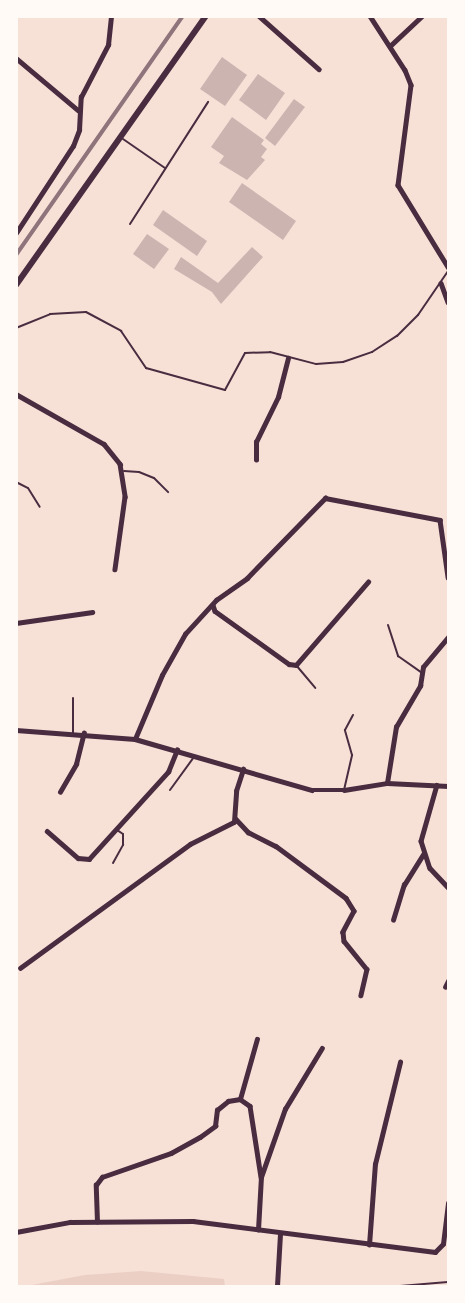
<!DOCTYPE html>
<style>
body{margin:0}
#map{position:relative;width:465px;height:1303px;overflow:hidden;background:#f7e1d7;font-family:"Libre Baskerville",serif}
div>[style]{position:absolute}
.green>*{inset:0;background:#ebcfc5}
.building>*{inset:0;background:#ccb4b1}
.service>*{height:2px;margin:-1px;padding:0 1px;transform-origin:1px;border-radius:1px;background:#4a2c40}
.minor>*{height:4.5px;margin:-2.25px;padding:0 2.25px;transform-origin:2.25px;border-radius:2.25px;background:#4a2c40}
.tertiary>*{height:6px;margin:-3px;padding:0 3px;transform-origin:3px;border-radius:3px;background:#4a2c40}
.rail>*{height:4px;margin:-2px;padding:0 2px;transform-origin:2px;border-radius:2px;background:#8f747c}
span{translate:-50% -50%;white-space:nowrap;text-align:center;line-height:1.15;-webkit-text-stroke:4.5px #fffaf5;paint-order:stroke}
.frame{position:absolute;inset:0;border:18px solid #fffaf5;pointer-events:none}
</style>
<div id="map">
<div class="green">
<i style="clip-path:polygon(141px 1271px,224px 1279px,225px 1286px,26px 1286px,85px 1275px)"></i>
</div>
<div class="building">
<i style="clip-path:polygon(222px 57px,247px 75px,225px 106px,200px 89px)"></i>
<i style="clip-path:polygon(258px 74px,285px 93px,266px 120px,239px 100px)"></i>
<i style="clip-path:polygon(294px 99px,305px 107px,275px 146px,265px 138px)"></i>
<i style="clip-path:polygon(232px 117px,264px 140px,261px 144px,267px 149px,261px 157px,265px 160px,247px 180px,219px 163px,224px 156px,211px 147px)"></i>
<i style="clip-path:polygon(242px 183px,296px 221px,283px 240px,229px 202px)"></i>
<i style="clip-path:polygon(163px 210px,207px 241px,197px 256px,153px 225px)"></i>
<i style="clip-path:polygon(147px 234px,169px 249px,154px 269px,133px 254px)"></i>
<i style="clip-path:polygon(252px 247px,263px 257px,221px 304px,212px 292px,174px 269px,181px 257px,218px 283px)"></i>
</div>
<div class="service">
<i style="left:123px;top:139px;width:51px;rotate:34.6deg"></i>
<i style="left:130px;top:224px;width:145px;rotate:-57.4deg"></i>
<i style="left:16px;top:328px;width:37px;rotate:-22deg"></i>
<i style="left:50px;top:314px;width:36px;rotate:-3deg"></i>
<i style="left:86px;top:312px;width:40px;rotate:28deg"></i>
<i style="left:121px;top:331px;width:45px;rotate:56deg"></i>
<i style="left:146px;top:368px;width:82px;rotate:15.6deg"></i>
<i style="left:225px;top:390px;width:42px;rotate:-61.6deg"></i>
<i style="left:245px;top:353px;width:25px;rotate:-2deg"></i>
<i style="left:270px;top:352px;width:48px;rotate:14.6deg"></i>
<i style="left:316px;top:364px;width:27px;rotate:-4deg"></i>
<i style="left:343px;top:362px;width:31px;rotate:-19deg"></i>
<i style="left:372px;top:352px;width:30px;rotate:-33deg"></i>
<i style="left:397px;top:336px;width:30px;rotate:-45deg"></i>
<i style="left:418px;top:315px;width:53px;rotate:-55.7deg"></i>
<i style="left:124px;top:471px;width:15px;rotate:4deg"></i>
<i style="left:139px;top:472px;width:16px;rotate:22deg"></i>
<i style="left:154px;top:478px;width:20px;rotate:45deg"></i>
<i style="left:16px;top:482px;width:13px;rotate:27deg"></i>
<i style="left:28px;top:488px;width:22px;rotate:58deg"></i>
<i style="left:388px;top:625px;width:33px;rotate:72deg"></i>
<i style="left:398px;top:656px;width:28px;rotate:35deg"></i>
<i style="left:296px;top:665px;width:30px;rotate:50deg"></i>
<i style="left:73px;top:733px;width:35px;rotate:-90deg"></i>
<i style="left:170px;top:790px;width:39px;rotate:-54deg"></i>
<i style="left:344px;top:790px;width:36px;rotate:-77deg"></i>
<i style="left:352px;top:755px;width:26px;rotate:-106deg"></i>
<i style="left:345px;top:730px;width:17px;rotate:-62deg"></i>
<i style="left:113px;top:863px;width:21px;rotate:-61deg"></i>
<i style="left:123px;top:845px;width:11px;rotate:-90deg"></i>
<i style="left:123px;top:834px;width:7px;rotate:-146deg"></i>
<i style="left:400px;top:1286px;width:48px;rotate:-4.8deg"></i>
</div>
<div class="minor">
<i style="left:259px;top:16px;width:80px;rotate:41.5deg"></i>
<i style="left:370px;top:16px;width:64px;rotate:57.1deg"></i>
<i style="left:405px;top:70px;width:16px;rotate:68deg"></i>
<i style="left:411px;top:85px;width:101px;rotate:97.4deg"></i>
<i style="left:398px;top:185px;width:96px;rotate:58.6deg"></i>
<i style="left:390px;top:46px;width:44px;rotate:-43.2deg"></i>
<i style="left:16px;top:58px;width:81px;rotate:40deg"></i>
<i style="left:16px;top:233px;width:104px;rotate:-56.8deg"></i>
<i style="left:73px;top:146px;width:17px;rotate:-69deg"></i>
<i style="left:79px;top:130px;width:33px;rotate:-87deg"></i>
<i style="left:81px;top:97px;width:59px;rotate:-62.6deg"></i>
<i style="left:108px;top:45px;width:29px;rotate:-84deg"></i>
<i style="left:441px;top:283px;width:20px;rotate:70deg"></i>
<i style="left:16px;top:394px;width:101px;rotate:29.6deg"></i>
<i style="left:104px;top:444px;width:26px;rotate:51deg"></i>
<i style="left:120px;top:464px;width:33px;rotate:81deg"></i>
<i style="left:125px;top:497px;width:73px;rotate:97.9deg"></i>
<i style="left:256px;top:460px;width:18px;rotate:-90deg"></i>
<i style="left:256px;top:442px;width:50px;rotate:-63.9deg"></i>
<i style="left:278px;top:397px;width:40px;rotate:-75.6deg"></i>
<i style="left:213px;top:605px;width:6px;rotate:72deg"></i>
<i style="left:215px;top:611px;width:91px;rotate:35.6deg"></i>
<i style="left:289px;top:664px;width:7px;rotate:8deg"></i>
<i style="left:296px;top:665px;width:110px;rotate:-49.1deg"></i>
<i style="left:16px;top:623px;width:77px;rotate:-8.2deg"></i>
<i style="left:16px;top:730px;width:119px;rotate:4.3deg"></i>
<i style="left:135px;top:739px;width:184px;rotate:16.1deg"></i>
<i style="left:312px;top:790px;width:32px"></i>
<i style="left:344px;top:790px;width:44px;rotate:-9.2deg"></i>
<i style="left:387px;top:783px;width:61px;rotate:2.8deg"></i>
<i style="left:135px;top:739px;width:69px;rotate:-67.1deg"></i>
<i style="left:162px;top:675px;width:47px;rotate:-60.7deg"></i>
<i style="left:185px;top:634px;width:46px;rotate:-47.6deg"></i>
<i style="left:216px;top:600px;width:38px;rotate:-35deg"></i>
<i style="left:247px;top:578px;width:112px;rotate:-45.7deg"></i>
<i style="left:325px;top:498px;width:117px;rotate:10.8deg"></i>
<i style="left:440px;top:520px;width:58px;rotate:82deg"></i>
<i style="left:387px;top:783px;width:57px;rotate:-80.9deg"></i>
<i style="left:396px;top:727px;width:48px;rotate:-59.7deg"></i>
<i style="left:420px;top:686px;width:19px;rotate:-81deg"></i>
<i style="left:423px;top:667px;width:39px;rotate:-50deg"></i>
<i style="left:437px;top:785px;width:58px;rotate:105.9deg"></i>
<i style="left:421px;top:841px;width:28px;rotate:72deg"></i>
<i style="left:430px;top:868px;width:26px;rotate:47deg"></i>
<i style="left:60px;top:792px;width:32px;rotate:-60deg"></i>
<i style="left:76px;top:764px;width:32px;rotate:-76deg"></i>
<i style="left:236px;top:819px;width:18px;rotate:47deg"></i>
<i style="left:248px;top:832px;width:31px;rotate:27deg"></i>
<i style="left:276px;top:846px;width:87px;rotate:36.6deg"></i>
<i style="left:346px;top:898px;width:15px;rotate:58deg"></i>
<i style="left:354px;top:911px;width:24px;rotate:118deg"></i>
<i style="left:343px;top:932px;width:9px;rotate:84deg"></i>
<i style="left:344px;top:941px;width:36px;rotate:51deg"></i>
<i style="left:367px;top:969px;width:27px;rotate:103deg"></i>
<i style="left:47px;top:831px;width:41px;rotate:41.1deg"></i>
<i style="left:78px;top:858px;width:11px;rotate:5deg"></i>
<i style="left:89px;top:859px;width:118px;rotate:-47.8deg"></i>
<i style="left:168px;top:772px;width:24px;rotate:-68deg"></i>
<i style="left:393px;top:920px;width:37px;rotate:-73deg"></i>
<i style="left:404px;top:885px;width:36px;rotate:-58deg"></i>
<i style="left:20px;top:968px;width:210px;rotate:-36.1deg"></i>
<i style="left:190px;top:844px;width:49px;rotate:-26.6deg"></i>
<i style="left:234px;top:822px;width:31px;rotate:-86deg"></i>
<i style="left:236px;top:791px;width:23px;rotate:-72deg"></i>
<i style="left:445px;top:987px;width:7px;rotate:-63deg"></i>
<i style="left:240px;top:1099px;width:62px;rotate:-74.2deg"></i>
<i style="left:97px;top:1222px;width:37px;rotate:-92deg"></i>
<i style="left:96px;top:1185px;width:10px;rotate:-53deg"></i>
<i style="left:102px;top:1177px;width:73px;rotate:-19.2deg"></i>
<i style="left:171px;top:1153px;width:33px;rotate:-29deg"></i>
<i style="left:200px;top:1137px;width:19px;rotate:-36deg"></i>
<i style="left:215px;top:1126px;width:16px;rotate:-83deg"></i>
<i style="left:217px;top:1110px;width:14px;rotate:-39deg"></i>
<i style="left:228px;top:1101px;width:12px;rotate:-9deg"></i>
<i style="left:240px;top:1099px;width:12px;rotate:35deg"></i>
<i style="left:250px;top:1106px;width:72px;rotate:81.2deg"></i>
<i style="left:258px;top:1230px;width:53px;rotate:-86.8deg"></i>
<i style="left:261px;top:1177px;width:72px;rotate:-70.6deg"></i>
<i style="left:285px;top:1109px;width:71px;rotate:-58.8deg"></i>
<i style="left:16px;top:1232px;width:55px;rotate:-10.5deg"></i>
<i style="left:70px;top:1222px;width:123px;rotate:-0.5deg"></i>
<i style="left:193px;top:1221px;width:244px;rotate:7.3deg"></i>
<i style="left:435px;top:1252px;width:11px;rotate:-45deg"></i>
<i style="left:443px;top:1244px;width:41px;rotate:-83deg"></i>
<i style="left:369px;top:1245px;width:81px;rotate:-85.8deg"></i>
<i style="left:375px;top:1164px;width:105px;rotate:-76.2deg"></i>
<i style="left:277px;top:1286px;width:52px;rotate:-86.7deg"></i>
</div>
<div class="tertiary">
<i style="left:16px;top:285px;width:329px;rotate:-54.8deg"></i>
</div>
<div class="rail">
<i style="left:16px;top:255px;width:292px;rotate:-55.1deg"></i>
</div>
<div class="frame"></div>
</div>
